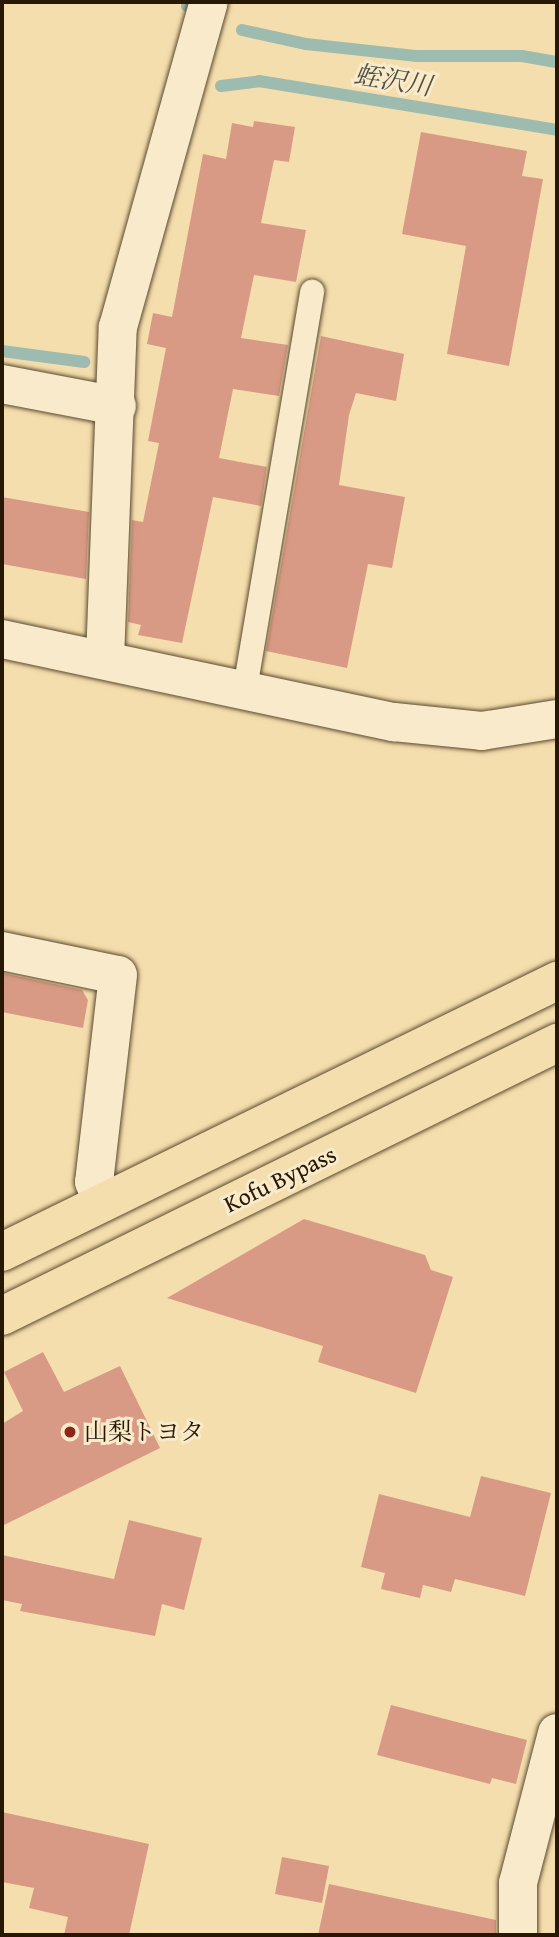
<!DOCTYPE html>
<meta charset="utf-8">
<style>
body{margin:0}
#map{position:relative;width:559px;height:1937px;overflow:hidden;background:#f5dead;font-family:"Gentium Book Plus","Noto Serif JP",serif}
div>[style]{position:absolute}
.stream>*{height:12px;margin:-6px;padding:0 6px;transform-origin:6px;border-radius:6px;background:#9dbbaf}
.building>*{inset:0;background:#d99a85}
.roads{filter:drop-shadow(0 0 2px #5a4a30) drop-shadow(0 0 2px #5a4a30)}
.lane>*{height:24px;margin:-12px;padding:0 12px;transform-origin:12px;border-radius:12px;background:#f8eaca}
.street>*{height:38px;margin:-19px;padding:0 19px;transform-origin:19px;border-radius:19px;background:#f8eaca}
.secondary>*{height:38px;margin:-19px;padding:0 19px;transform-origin:19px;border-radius:19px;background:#f8eaca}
.highway>*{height:38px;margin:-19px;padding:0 19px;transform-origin:19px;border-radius:19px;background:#f5dead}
.dots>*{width:19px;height:19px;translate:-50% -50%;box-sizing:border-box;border:4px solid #f8eaca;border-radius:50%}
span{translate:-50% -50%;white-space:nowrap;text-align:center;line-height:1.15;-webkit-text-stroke:6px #f8eaca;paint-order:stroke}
.street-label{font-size:24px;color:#271806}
.poi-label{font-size:24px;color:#271806}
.left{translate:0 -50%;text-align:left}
.water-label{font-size:26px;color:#505141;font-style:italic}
.frame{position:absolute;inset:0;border:4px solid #271806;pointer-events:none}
</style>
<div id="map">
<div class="stream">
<i style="left:187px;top:6px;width:4px;rotate:-76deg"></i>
<i style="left:242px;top:30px;width:66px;rotate:12.3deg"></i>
<i style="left:306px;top:44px;width:112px;rotate:6.2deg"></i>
<i style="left:417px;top:56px;width:105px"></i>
<i style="left:522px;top:56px;width:36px;rotate:10deg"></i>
<i style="left:221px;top:86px;width:38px;rotate:-7deg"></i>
<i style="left:259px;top:81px;width:302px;rotate:9.3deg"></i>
<i style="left:2px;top:351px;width:83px;rotate:7.6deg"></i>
</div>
<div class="building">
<i style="clip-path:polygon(254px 121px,295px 127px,289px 162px,274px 160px,261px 223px,306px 230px,296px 282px,254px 275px,241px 338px,288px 345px,279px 396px,233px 389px,219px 458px,267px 467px,261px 506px,213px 497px,182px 643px,138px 635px,141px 625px,128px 622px,132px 520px,143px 522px,159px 443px,148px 441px,166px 348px,147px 344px,153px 313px,172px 317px,203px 154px,226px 159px,232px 123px,253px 127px)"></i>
<i style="clip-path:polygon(421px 132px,527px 151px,522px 176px,543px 179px,509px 366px,447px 354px,466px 246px,402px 234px)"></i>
<i style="clip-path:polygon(321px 336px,404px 354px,396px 401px,356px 393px,349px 415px,339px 485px,405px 497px,392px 568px,368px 564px,347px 668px,266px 651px)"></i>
<i style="clip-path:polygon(2px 497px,89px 512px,86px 579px,2px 564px)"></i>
<i style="clip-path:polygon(2px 973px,82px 990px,88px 1000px,83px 1028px,2px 1012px)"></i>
<i style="clip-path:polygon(304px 1219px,425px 1255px,431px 1270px,453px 1277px,416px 1393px,318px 1362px,323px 1346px,167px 1298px)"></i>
<i style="clip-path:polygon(43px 1352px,64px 1392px,120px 1366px,160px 1448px,2px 1526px,2px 1424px,23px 1411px,4px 1372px)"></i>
<i style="clip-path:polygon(481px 1476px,551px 1493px,525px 1596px,455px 1579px,451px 1592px,423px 1585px,420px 1598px,381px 1589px,385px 1573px,361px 1567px,379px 1494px,470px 1517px)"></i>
<i style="clip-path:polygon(129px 1520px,202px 1538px,184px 1610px,162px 1604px,155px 1636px,20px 1611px,22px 1604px,2px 1600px,2px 1555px,114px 1579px)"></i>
<i style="clip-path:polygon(391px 1705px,527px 1740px,516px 1784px,492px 1778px,490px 1784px,377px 1755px)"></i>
<i style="clip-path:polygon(2px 1812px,149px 1844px,129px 1935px,64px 1935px,68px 1917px,29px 1908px,34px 1888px,2px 1882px)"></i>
<i style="clip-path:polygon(282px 1857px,329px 1866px,322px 1903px,275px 1894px)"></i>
<i style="clip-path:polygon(329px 1884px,496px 1920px,496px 1935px,318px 1935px)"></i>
</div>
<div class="roads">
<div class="lane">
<i style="left:245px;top:689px;width:403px;rotate:-80.4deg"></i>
</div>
<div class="street">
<i style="left:2px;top:384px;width:117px;rotate:10.8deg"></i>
<i style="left:105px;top:659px;width:332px;rotate:-87.8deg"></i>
<i style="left:118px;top:327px;width:337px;rotate:-74.4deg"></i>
<i style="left:2px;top:951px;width:118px;rotate:11.7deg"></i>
<i style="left:118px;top:975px;width:208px;rotate:96.6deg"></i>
<i style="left:94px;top:1182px;width:22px;rotate:66deg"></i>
<i style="left:518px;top:1935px;width:52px;rotate:-90deg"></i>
<i style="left:518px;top:1883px;width:155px;rotate:-75.4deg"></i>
</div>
<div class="secondary">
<i style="left:2px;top:639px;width:401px;rotate:12deg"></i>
<i style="left:394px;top:722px;width:88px;rotate:5.8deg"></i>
<i style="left:482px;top:731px;width:76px;rotate:-9.1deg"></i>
</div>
<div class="highway">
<i style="left:2px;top:1252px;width:618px;rotate:-26.03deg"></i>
<i style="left:2px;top:1316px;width:619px;rotate:-26.19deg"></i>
</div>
</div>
<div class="dots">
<i style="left:70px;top:1432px;background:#8f2418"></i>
</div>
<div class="street-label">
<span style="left:280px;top:1179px;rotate:-26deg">Kofu Bypass</span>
</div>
<div class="poi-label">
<span class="left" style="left:84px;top:1432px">山梨トヨタ</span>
</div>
<div class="water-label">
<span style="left:393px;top:80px;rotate:9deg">蛭沢川</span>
</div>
<div class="frame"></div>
</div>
